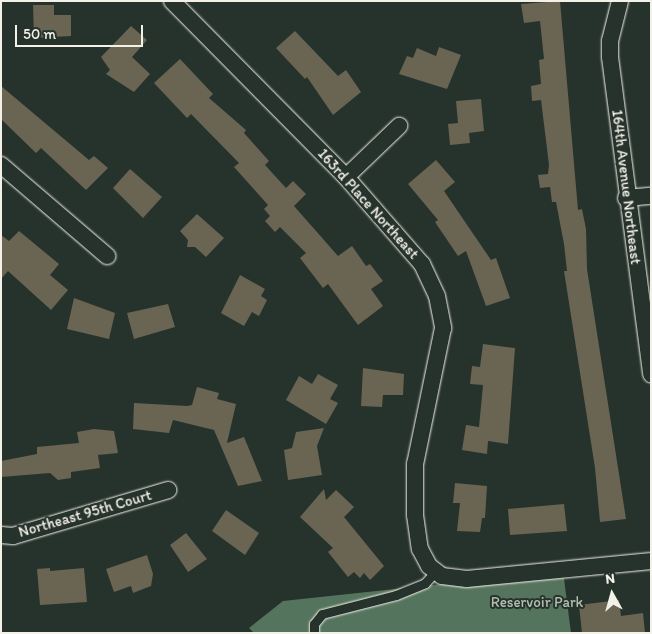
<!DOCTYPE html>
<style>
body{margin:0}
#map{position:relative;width:652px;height:634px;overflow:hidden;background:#26332d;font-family:Itim,sans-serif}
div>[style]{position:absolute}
.green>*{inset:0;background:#55745d}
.building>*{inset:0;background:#6a6452}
.roads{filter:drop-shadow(0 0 1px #f4f1e8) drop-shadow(0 0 1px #f4f1e8)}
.service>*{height:9px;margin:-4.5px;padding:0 4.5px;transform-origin:4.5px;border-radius:4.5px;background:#26332d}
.minor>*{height:16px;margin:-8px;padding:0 8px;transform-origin:8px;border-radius:8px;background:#26332d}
span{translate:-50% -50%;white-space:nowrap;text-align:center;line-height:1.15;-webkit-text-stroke:4px #26332d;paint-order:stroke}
.street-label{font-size:15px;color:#f4f1e8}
.park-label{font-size:15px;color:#b4bfb0}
.frame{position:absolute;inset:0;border:2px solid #f4f1e8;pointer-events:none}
.north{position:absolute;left:587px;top:569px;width:50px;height:50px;-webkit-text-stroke:4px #26332d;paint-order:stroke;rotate:353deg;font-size:14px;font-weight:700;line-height:20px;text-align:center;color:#f4f1e8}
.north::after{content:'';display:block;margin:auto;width:18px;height:22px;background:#f4f1e8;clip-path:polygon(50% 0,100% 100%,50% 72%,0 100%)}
.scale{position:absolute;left:15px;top:25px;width:128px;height:22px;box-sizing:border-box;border:2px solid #f4f1e8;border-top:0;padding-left:6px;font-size:15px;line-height:18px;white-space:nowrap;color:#f4f1e8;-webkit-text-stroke:4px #26332d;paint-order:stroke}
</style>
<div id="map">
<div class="green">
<i style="clip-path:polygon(563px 571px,571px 633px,254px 633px,249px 628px,283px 601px)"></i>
</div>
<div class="building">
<i style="clip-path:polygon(560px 1px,578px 210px,582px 209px,586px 229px,587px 269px,626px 519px,600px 522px,595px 468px,564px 271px,567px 271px,564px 244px,556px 202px,552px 202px,550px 187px,540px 188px,538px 175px,548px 174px,549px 165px,541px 100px,532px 101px,531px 86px,541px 84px,539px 60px,544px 59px,540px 21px,524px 23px,521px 4px)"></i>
<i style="clip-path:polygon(33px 5px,54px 5px,54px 15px,71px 15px,71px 36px,34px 38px)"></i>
<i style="clip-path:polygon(131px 26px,147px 40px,132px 57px,150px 74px,134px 92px,106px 74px,110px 70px,101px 57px)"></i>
<i style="clip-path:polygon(295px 31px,338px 76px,346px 70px,361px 92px,333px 115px,307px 77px,305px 79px,276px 48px)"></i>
<i style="clip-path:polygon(439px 47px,461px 55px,447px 89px,399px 74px,407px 56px,413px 58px,417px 48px,436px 56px)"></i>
<i style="clip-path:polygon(180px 59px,213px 94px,209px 98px,246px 130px,244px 133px,269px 161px,265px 165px,286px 188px,293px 181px,306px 194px,294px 206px,338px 256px,352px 246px,366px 266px,370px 264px,383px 281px,371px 289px,383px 306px,358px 325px,328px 284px,323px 288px,300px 258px,306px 253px,280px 227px,275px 232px,265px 221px,270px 216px,264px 209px,268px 205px,234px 167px,239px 163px,191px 114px,187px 118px,154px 83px)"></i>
<i style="clip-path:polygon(1px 86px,89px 160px,94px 156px,108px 168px,86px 190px,41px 148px,36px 153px,1px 119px)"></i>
<i style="clip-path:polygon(481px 99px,484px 131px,469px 133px,470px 143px,450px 145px,448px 124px,458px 123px,456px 101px)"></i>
<i style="clip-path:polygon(436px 160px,455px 182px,444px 191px,491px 260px,496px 258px,510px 298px,486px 306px,466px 251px,458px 256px,435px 222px,438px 220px,408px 184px)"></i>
<i style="clip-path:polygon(130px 169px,162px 197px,143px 218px,113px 188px)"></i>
<i style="clip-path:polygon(197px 214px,224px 238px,206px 257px,195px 247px,187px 247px,188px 240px,180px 231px)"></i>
<i style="clip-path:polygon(19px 231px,59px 264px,50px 275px,68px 290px,51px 310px,8px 271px,1px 279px,1px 235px,9px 241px)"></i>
<i style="clip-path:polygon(240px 275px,265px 289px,261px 296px,267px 300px,259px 316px,252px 312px,244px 326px,221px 313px)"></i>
<i style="clip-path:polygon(74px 298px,115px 313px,109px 339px,67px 329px)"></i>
<i style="clip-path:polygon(168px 304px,175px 327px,134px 339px,127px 313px)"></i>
<i style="clip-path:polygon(483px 344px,515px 348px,508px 444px,488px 441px,487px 454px,462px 450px,466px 425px,479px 427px,483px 385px,470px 384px,472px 366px,480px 367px)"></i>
<i style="clip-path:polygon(363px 368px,404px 374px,403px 395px,383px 395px,382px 407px,361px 406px)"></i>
<i style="clip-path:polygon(318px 374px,338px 385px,330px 399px,338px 403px,326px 424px,286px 400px,299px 376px,312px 384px)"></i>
<i style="clip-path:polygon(197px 387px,219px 393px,217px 399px,236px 404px,227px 443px,244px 437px,262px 481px,238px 486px,214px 430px,173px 420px,169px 433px,133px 429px,134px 403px,187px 406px,192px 405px)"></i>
<i style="clip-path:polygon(324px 428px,317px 446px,322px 475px,288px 480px,284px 450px,292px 448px,296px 432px)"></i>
<i style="clip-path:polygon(94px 429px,114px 431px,118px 453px,98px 455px,100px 468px,71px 472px,71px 478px,58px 480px,50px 473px,1px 477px,1px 461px,37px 454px,37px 447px,79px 443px,77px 432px)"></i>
<i style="clip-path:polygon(455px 483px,487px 486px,485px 518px,482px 518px,480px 532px,457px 531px,460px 503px,453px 503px)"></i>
<i style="clip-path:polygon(324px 489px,326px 500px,336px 490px,354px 507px,344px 517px,384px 566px,370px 580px,364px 573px,360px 578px,354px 572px,348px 577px,328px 552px,333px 548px,300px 517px)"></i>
<i style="clip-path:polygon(564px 504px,567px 531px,510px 535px,508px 509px)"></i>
<i style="clip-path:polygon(226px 510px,259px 533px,245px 555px,212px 531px)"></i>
<i style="clip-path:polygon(186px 533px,207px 559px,188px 572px,170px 545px)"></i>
<i style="clip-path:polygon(147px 555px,153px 574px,151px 586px,133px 593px,131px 586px,114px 592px,106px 569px)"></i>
<i style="clip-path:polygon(50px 568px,50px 571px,84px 568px,87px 602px,40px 605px,37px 569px)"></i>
<i style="clip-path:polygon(619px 600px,621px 616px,643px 613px,645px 633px,582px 633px,579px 605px)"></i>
</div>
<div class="roads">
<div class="service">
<i style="left:314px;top:633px;width:9px;rotate:-90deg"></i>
<i style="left:314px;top:624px;width:13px;rotate:-51deg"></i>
<i style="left:322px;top:614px;width:76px;rotate:-14.4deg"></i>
<i style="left:396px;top:595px;width:31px;rotate:-22deg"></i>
<i style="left:425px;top:583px;width:16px;rotate:-47deg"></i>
</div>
<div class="minor">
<i style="left:172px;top:1px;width:247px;rotate:45.3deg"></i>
<i style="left:346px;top:177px;width:116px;rotate:48.9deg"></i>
<i style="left:422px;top:264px;width:35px;rotate:65deg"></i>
<i style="left:437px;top:296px;width:33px;rotate:79deg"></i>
<i style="left:443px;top:328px;width:139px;rotate:101.6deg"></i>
<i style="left:415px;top:464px;width:51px;rotate:90deg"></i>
<i style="left:415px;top:515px;width:34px;rotate:82deg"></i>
<i style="left:420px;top:549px;width:19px;rotate:62deg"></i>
<i style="left:429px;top:566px;width:16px;rotate:38deg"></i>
<i style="left:442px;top:576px;width:25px;rotate:7deg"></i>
<i style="left:467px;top:579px;width:185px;rotate:-5.6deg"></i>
<i style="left:620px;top:1px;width:41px;rotate:104deg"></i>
<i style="left:610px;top:41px;width:16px;rotate:90deg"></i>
<i style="left:610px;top:57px;width:320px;rotate:82.6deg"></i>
<i style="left:1px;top:165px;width:140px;rotate:40.6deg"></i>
<i style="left:346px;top:177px;width:74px;rotate:-43.9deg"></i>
<i style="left:626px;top:198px;width:25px;rotate:-5deg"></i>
<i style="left:1px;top:535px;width:12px;rotate:5deg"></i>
<i style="left:13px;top:536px;width:162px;rotate:-16.5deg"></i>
</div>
</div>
<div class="street-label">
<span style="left:626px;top:187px;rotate:83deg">164th Avenue Northeast</span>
<span style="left:368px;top:204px;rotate:48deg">163rd Place Northeast</span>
<span style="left:85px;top:514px;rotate:-16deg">Northeast 95th Court</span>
</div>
<div class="park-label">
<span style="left:537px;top:603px">Reservoir Park</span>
</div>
<div class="frame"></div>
<div class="north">N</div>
<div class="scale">50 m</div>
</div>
